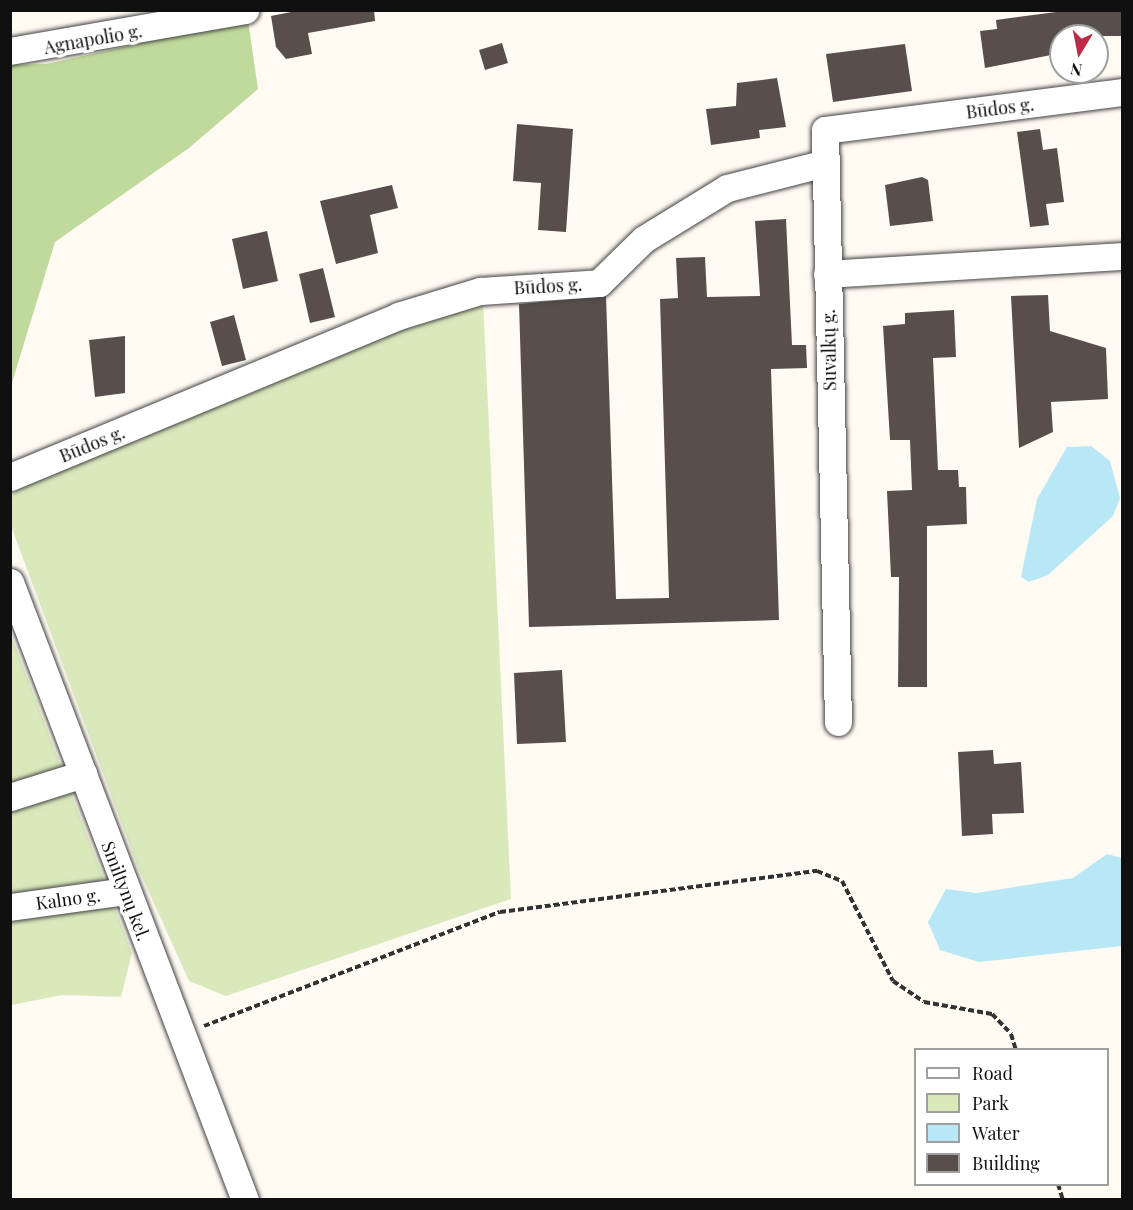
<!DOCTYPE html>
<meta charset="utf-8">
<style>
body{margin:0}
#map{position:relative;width:1133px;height:1210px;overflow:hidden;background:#fffaf2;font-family:"Playfair Display",serif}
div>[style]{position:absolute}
.green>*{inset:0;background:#dae9bc}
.forest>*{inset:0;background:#c0d99c}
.water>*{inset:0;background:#b8e7f5}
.building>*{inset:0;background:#584f4c}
.path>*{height:4px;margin-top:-2px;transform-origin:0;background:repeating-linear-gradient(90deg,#323232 0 6px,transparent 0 9px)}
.roads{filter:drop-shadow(0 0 2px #434343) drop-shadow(0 0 2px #434343)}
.minor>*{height:27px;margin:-13.5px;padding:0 13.5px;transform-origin:13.5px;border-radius:13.5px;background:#fff}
span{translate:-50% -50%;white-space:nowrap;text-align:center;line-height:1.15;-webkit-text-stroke:6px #fff;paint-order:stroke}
.street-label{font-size:18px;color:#101010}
.frame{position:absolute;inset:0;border:12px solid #101010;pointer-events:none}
.legend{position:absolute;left:914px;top:1048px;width:195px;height:138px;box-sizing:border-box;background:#fff;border:2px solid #9f9f9f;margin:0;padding:8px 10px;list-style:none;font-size:18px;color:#101010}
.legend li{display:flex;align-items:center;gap:12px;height:30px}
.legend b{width:30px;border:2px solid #9f9f9f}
.north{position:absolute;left:1049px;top:24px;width:60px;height:60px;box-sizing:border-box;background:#fff;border:2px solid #9f9f9f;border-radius:50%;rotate:190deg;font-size:16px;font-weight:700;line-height:24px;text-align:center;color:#101010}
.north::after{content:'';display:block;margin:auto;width:21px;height:27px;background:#bd2a46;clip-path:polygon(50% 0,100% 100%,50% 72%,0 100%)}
</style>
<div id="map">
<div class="green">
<i style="clip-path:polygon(483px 299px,511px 899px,226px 996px,189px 981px,139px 870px,11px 526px,11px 495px,63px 462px)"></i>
<i style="clip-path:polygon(10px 632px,132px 953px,121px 997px,63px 995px,11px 1005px)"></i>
</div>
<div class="forest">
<i style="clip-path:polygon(248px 20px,258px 89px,189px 148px,55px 242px,11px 386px,11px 65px,46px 64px)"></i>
</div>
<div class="water">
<i style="clip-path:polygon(1091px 446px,1110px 461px,1120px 498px,1113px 516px,1048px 575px,1029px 582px,1021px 577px,1037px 499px,1067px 447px)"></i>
<i style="clip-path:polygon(1107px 854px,1122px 858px,1122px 946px,979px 962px,940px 950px,928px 922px,946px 889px,976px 893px,1073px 878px)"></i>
</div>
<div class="building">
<i style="clip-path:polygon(301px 10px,374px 10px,375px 21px,308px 33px,312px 54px,286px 59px,276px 47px,271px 16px)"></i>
<i style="clip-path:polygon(1071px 10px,1122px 10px,1122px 36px,1061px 36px,1061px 53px,985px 68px,980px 31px,997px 29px,996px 20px)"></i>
<i style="clip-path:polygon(502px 43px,508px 63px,485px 70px,479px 50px)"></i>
<i style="clip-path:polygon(905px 44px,912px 91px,833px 102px,826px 54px)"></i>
<i style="clip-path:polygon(777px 78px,786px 127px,759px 130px,760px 138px,711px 145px,706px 109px,736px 106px,737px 83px)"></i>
<i style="clip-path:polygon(517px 124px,573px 129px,566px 232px,538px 230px,541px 183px,513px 181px)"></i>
<i style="clip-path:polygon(1040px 129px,1043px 150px,1057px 148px,1064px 202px,1046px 204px,1049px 225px,1030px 227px,1017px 132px)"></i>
<i style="clip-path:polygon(922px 177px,928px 180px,933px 221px,890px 226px,885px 185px)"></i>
<i style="clip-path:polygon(392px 185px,398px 208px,370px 215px,378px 253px,336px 264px,320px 201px)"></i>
<i style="clip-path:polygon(786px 219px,792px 345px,806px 345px,807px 368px,771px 369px,779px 620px,529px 627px,519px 304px,606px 296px,616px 599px,669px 598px,660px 299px,678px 298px,676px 258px,705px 257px,707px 297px,760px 296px,755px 221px)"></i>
<i style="clip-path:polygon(267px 231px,278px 281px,243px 289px,232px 239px)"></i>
<i style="clip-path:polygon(323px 268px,335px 317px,310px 323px,299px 274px)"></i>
<i style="clip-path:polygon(1048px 295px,1050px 331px,1106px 348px,1108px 399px,1051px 402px,1053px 432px,1019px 448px,1011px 296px)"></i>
<i style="clip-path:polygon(954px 310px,956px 357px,933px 358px,938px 470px,958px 470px,959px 487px,966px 487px,967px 524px,927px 526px,927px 687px,898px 687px,899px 577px,891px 577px,887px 491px,912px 490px,910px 440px,890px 440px,883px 326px,905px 324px,905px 313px)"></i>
<i style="clip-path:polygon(234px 315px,246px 360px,222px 366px,210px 322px)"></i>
<i style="clip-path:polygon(125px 336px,125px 393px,95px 397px,89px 340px)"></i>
<i style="clip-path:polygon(562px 670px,566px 742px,517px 744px,514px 673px)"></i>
<i style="clip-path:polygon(993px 750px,994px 764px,1021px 762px,1024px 813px,992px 814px,993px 834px,962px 836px,958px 752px)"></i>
</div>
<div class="path">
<i style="left:204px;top:1026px;width:317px;rotate:-21.1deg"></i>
<i style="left:500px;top:912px;width:320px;rotate:-7.4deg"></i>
<i style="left:817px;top:871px;width:27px;rotate:22deg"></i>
<i style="left:842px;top:881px;width:112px;rotate:63deg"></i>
<i style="left:893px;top:981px;width:37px;rotate:34deg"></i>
<i style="left:924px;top:1002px;width:69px;rotate:10deg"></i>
<i style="left:992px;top:1014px;width:28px;rotate:46deg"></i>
<i style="left:1011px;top:1034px;width:17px;rotate:73deg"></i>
<i style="left:1058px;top:1184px;width:17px;rotate:73deg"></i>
</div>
<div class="roads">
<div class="minor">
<i style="left:10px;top:51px;width:239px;rotate:-9.9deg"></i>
<i style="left:827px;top:274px;width:296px;rotate:-3.5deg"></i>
<i style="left:10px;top:477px;width:420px;rotate:-22.5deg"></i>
<i style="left:398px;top:316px;width:86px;rotate:-17deg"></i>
<i style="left:480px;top:291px;width:119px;rotate:-3.8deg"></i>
<i style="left:599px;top:283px;width:63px;rotate:-44.4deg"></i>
<i style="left:644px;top:239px;width:97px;rotate:-31.6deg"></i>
<i style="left:727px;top:188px;width:101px;rotate:-14.3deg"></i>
<i style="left:10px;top:582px;width:661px;rotate:69.18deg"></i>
<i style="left:838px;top:722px;width:592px;rotate:-91.26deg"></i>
<i style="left:825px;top:130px;width:299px;rotate:-7.3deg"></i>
<i style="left:10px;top:797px;width:77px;rotate:-17.5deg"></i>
<i style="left:10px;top:907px;width:116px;rotate:-7.9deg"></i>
</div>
</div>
<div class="street-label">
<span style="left:93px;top:39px;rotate:-10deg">Agnapolio g.</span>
<span style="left:1000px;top:108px;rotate:-7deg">Būdos g.</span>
<span style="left:548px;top:286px;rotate:-3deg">Būdos g.</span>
<span style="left:829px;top:350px;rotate:-91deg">Suvalkų g.</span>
<span style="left:92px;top:444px;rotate:-22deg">Būdos g.</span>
<span style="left:126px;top:891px;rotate:69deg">Smiltynų kel.</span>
<span style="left:68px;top:899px;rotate:-8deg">Kalno g.</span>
</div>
<div class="frame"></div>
<ul class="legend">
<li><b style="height:8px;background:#fff"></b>Road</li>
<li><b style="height:16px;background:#dae9bc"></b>Park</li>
<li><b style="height:16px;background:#b8e7f5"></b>Water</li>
<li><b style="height:16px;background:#584f4c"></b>Building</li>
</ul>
<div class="north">N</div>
</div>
